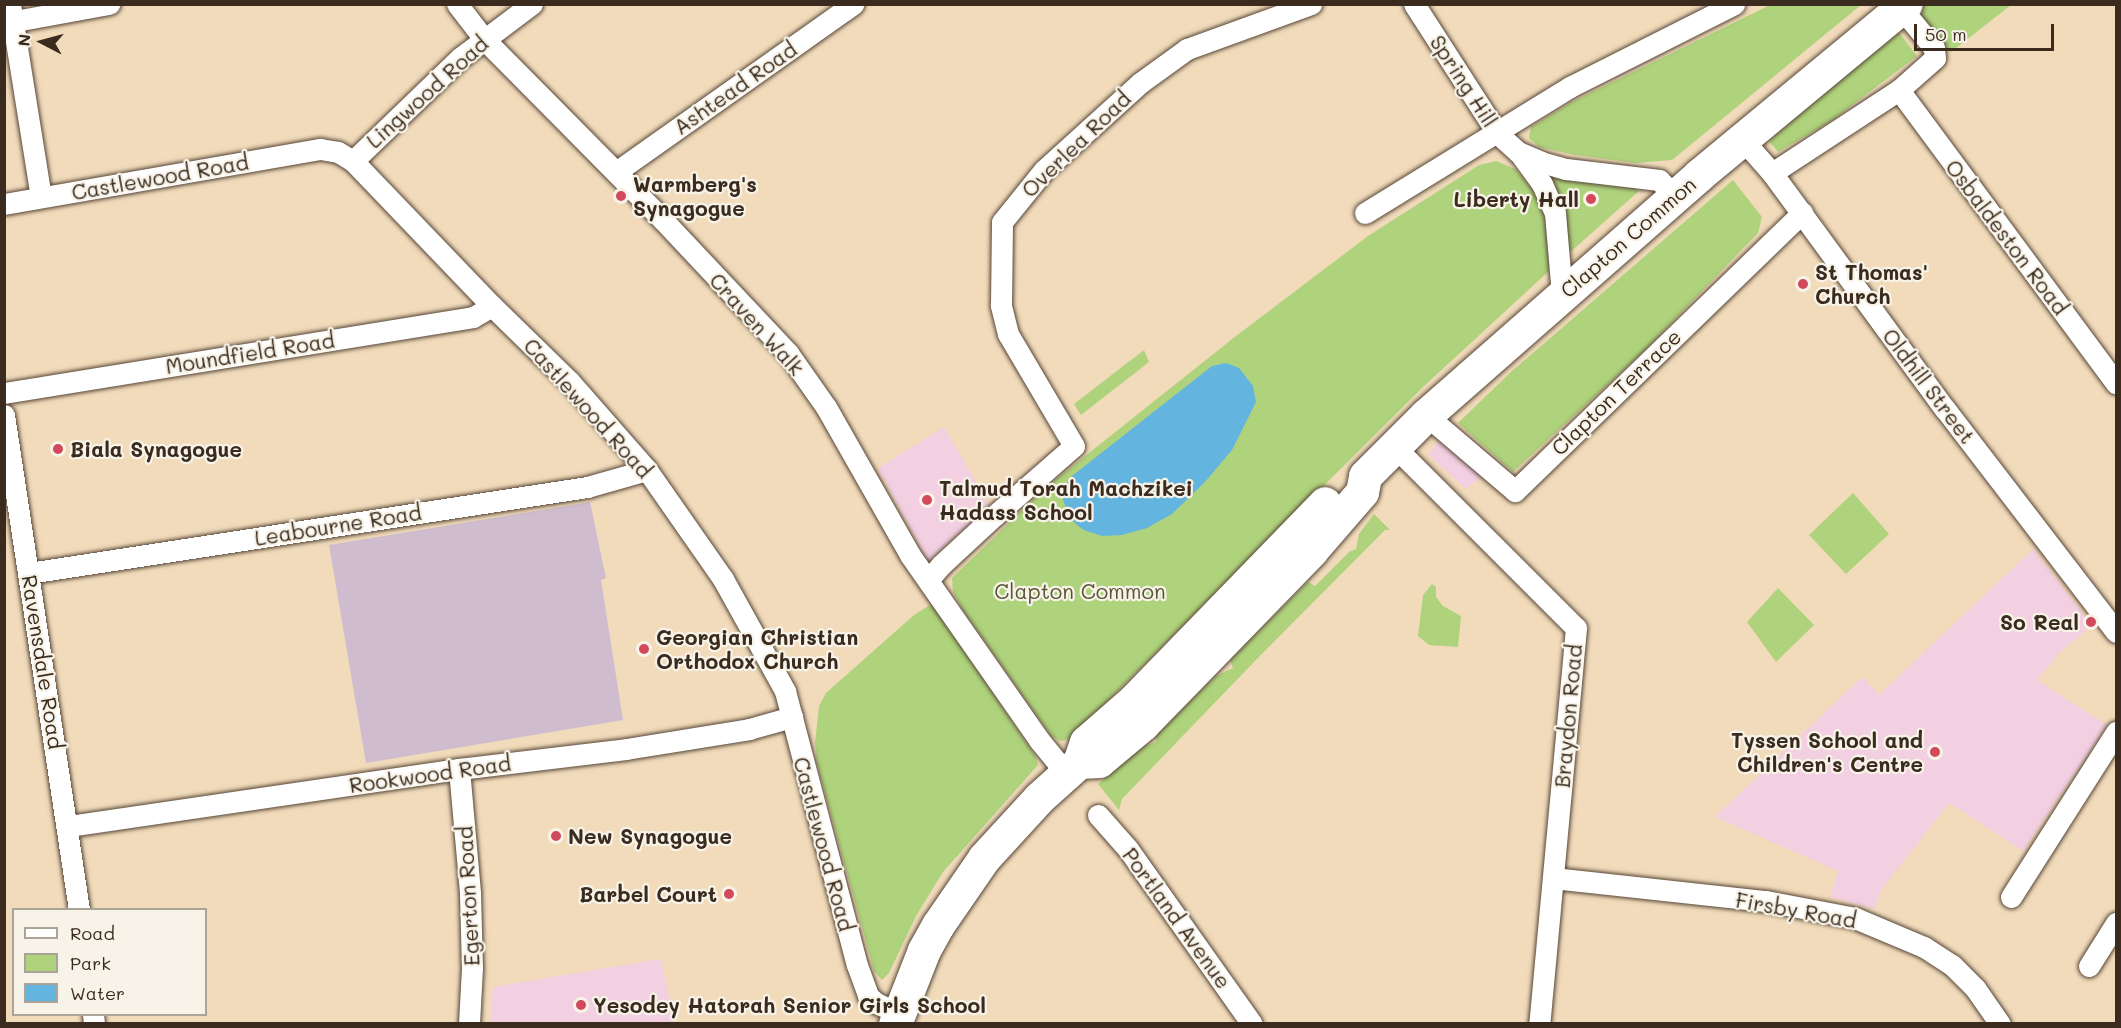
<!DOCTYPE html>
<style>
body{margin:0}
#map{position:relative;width:2121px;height:1028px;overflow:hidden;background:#f1dbbb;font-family:Mali,sans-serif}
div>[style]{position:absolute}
.built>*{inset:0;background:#f2cfe1}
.industrial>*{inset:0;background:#cfbdcf}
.green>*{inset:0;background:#afd37c}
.water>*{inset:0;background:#63b4de}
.roads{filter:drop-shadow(0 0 2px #564536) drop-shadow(0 0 2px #564536)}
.street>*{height:21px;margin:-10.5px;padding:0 10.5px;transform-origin:10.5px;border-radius:10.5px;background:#fff}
.highway>*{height:33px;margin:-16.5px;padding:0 16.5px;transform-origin:16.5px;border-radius:16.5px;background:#fff}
.dots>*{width:16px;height:16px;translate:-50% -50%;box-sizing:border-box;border:3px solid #f7f3e8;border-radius:50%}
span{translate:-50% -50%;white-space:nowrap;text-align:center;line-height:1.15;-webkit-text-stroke:4.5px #f7f3e8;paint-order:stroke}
.street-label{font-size:21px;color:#3b2a1e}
.poi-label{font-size:21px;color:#3b2a1e;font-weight:700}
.left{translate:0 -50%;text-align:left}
.right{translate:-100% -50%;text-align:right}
.park-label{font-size:21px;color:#585436}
.frame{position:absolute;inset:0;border:6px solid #3b2a1e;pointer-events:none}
.legend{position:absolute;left:12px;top:908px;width:195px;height:108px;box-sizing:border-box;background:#f7f3e8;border:2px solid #aca397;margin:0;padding:8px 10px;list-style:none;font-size:18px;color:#3b2a1e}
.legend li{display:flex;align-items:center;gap:12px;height:30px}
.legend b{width:30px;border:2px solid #aca397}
.north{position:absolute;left:12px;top:12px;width:60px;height:60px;-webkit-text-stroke:4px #f7f3e8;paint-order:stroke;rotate:276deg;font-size:16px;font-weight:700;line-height:24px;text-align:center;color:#3b2a1e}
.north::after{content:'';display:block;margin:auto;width:21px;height:27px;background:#3b2a1e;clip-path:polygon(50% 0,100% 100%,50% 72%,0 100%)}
.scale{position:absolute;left:1914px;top:24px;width:140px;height:27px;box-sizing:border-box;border:3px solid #3b2a1e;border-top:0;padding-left:8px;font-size:18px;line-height:21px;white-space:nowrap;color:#3b2a1e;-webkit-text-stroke:4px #f7f3e8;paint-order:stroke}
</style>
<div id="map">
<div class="built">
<i style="clip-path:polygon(944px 427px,990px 506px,928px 561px,878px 468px)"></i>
<i style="clip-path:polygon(1441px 439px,1484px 475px,1466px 489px,1428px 454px)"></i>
<i style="clip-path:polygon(2033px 549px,2092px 626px,2061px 651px,2037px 680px,2107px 725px,2023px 851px,1949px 803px,1881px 890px,1875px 909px,1830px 897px,1838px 871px,1715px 817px,1862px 677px,1879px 695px)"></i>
<i style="clip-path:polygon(661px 959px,674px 1023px,490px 1023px,493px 987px)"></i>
</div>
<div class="industrial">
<i style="clip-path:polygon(590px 502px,606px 578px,601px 580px,623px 720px,366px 763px,329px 545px)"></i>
</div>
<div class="green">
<i style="clip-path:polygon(1770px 5px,1861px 5px,1672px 160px,1636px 163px,1575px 155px,1539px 147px,1529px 138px,1531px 127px,1572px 102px)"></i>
<i style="clip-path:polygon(1926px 5px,2011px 5px,1951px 52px,1916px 12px)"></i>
<i style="clip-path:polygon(1897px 30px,1917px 56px,1831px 121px,1778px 152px,1769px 141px)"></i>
<i style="clip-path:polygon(1496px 161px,1515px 169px,1534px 191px,1544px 210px,1553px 256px,1549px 271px,1423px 387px,1069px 739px,1061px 741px,1052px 737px,963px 610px,953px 592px,952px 578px,1045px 488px,1236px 336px,1368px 236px,1479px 165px)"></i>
<i style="clip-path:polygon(1548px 176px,1634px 188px,1639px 191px,1568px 254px)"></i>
<i style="clip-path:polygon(1733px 180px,1762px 217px,1758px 233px,1646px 349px,1513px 472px,1458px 423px,1512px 371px)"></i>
<i style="clip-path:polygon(1144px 350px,1149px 362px,1081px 415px,1074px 404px)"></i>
<i style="clip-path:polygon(1853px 493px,1889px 534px,1846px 574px,1809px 535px)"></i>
<i style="clip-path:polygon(1374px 514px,1390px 530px,1385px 530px,1253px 663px,1122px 799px,1119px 810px,1098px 784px,1140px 748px,1156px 742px,1155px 735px,1216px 676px,1233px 668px,1230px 660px,1308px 582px,1315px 586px,1349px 552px,1356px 549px,1359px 534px)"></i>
<i style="clip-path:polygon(1432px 584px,1436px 587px,1436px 597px,1443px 606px,1461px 616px,1458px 647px,1429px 645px,1418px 636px,1423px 595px)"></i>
<i style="clip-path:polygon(1778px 588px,1814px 625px,1776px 662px,1747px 622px)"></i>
<i style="clip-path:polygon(930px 605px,934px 606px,998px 701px,1036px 757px,1038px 765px,943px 872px,916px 916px,889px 973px,882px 980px,874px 971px,817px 763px,815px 743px,819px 706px,826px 693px,914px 615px)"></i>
</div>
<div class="water">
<i style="clip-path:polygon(1226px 363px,1239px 368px,1253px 386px,1256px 402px,1232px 450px,1204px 483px,1172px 514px,1147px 528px,1122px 535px,1102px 536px,1084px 530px,1077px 525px,1070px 518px,1063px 500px,1066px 484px,1072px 476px,1212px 366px)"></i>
</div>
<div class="roads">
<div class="street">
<i style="left:10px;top:4px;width:195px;rotate:80.9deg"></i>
<i style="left:457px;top:4px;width:44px;rotate:52.4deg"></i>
<i style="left:484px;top:39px;width:255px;rotate:45.3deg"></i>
<i style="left:663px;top:220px;width:183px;rotate:46.8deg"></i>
<i style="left:788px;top:353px;width:66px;rotate:54.9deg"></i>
<i style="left:826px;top:407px;width:170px;rotate:60.4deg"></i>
<i style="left:910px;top:555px;width:226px;rotate:55.1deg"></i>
<i style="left:1039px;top:740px;width:43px;rotate:50.7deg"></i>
<i style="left:1414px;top:4px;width:153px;rotate:57.2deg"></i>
<i style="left:1497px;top:133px;width:28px;rotate:42deg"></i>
<i style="left:1518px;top:152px;width:25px;rotate:23deg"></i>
<i style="left:1541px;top:162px;width:26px;rotate:16deg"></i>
<i style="left:1566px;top:169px;width:94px;rotate:6.7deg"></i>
<i style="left:1659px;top:180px;width:23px;rotate:45deg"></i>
<i style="left:4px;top:23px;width:107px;rotate:-10.3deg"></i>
<i style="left:1899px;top:90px;width:365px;rotate:53.5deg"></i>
<i style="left:1743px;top:140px;width:44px;rotate:48.7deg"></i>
<i style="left:1772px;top:173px;width:293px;rotate:53.8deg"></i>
<i style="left:1945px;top:409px;width:281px;rotate:52.5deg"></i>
<i style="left:1521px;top:155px;width:36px;rotate:54deg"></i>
<i style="left:1542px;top:184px;width:32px;rotate:66deg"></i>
<i style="left:1555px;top:213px;width:82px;rotate:85.1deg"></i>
<i style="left:353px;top:161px;width:149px;rotate:-43.9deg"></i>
<i style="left:460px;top:58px;width:90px;rotate:-36.9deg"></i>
<i style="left:616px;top:172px;width:291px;rotate:-35.3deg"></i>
<i style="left:1772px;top:173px;width:152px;rotate:-33.2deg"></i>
<i style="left:1899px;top:90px;width:48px;rotate:-41.6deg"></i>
<i style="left:1935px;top:58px;width:10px;rotate:-96deg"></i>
<i style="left:1934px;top:48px;width:52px;rotate:-129.5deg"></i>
<i style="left:4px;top:204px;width:321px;rotate:-9.9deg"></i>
<i style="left:320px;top:149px;width:18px;rotate:9deg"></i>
<i style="left:338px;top:152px;width:17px;rotate:31deg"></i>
<i style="left:353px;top:161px;width:201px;rotate:46.2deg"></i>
<i style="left:492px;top:306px;width:109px;rotate:44.3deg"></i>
<i style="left:570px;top:382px;width:117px;rotate:48.8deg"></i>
<i style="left:647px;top:470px;width:133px;rotate:55.1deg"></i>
<i style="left:723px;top:579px;width:128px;rotate:61deg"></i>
<i style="left:785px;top:691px;width:283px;rotate:75.3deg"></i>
<i style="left:857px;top:965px;width:33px;rotate:70deg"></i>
<i style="left:868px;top:996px;width:11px;rotate:41deg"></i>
<i style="left:876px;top:1003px;width:24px;rotate:24deg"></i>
<i style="left:1365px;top:213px;width:241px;rotate:-31.6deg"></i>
<i style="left:1570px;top:87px;width:184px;rotate:-26.8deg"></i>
<i style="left:4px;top:393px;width:475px;rotate:-9.2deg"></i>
<i style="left:473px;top:317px;width:22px;rotate:-30deg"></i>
<i style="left:4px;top:415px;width:501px;rotate:81.38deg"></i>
<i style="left:1426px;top:415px;width:117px;rotate:40.5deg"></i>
<i style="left:1515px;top:491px;width:400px;rotate:-44.1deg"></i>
<i style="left:1394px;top:446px;width:257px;rotate:45deg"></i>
<i style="left:1576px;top:628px;width:398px;rotate:95.3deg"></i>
<i style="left:29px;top:573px;width:565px;rotate:-8.76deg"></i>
<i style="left:587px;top:487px;width:62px;rotate:-15.8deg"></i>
<i style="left:928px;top:580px;width:20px;rotate:-49deg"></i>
<i style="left:941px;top:565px;width:72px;rotate:-42.8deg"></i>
<i style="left:994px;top:516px;width:106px;rotate:-41.2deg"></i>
<i style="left:1074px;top:446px;width:130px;rotate:-120.5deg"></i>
<i style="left:1008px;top:334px;width:30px;rotate:-104deg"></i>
<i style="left:1001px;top:305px;width:83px;rotate:-89.3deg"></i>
<i style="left:1002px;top:222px;width:67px;rotate:-51.1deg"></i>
<i style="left:1044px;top:170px;width:130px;rotate:-42.2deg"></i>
<i style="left:1140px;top:83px;width:58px;rotate:-35.9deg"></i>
<i style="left:1187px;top:49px;width:132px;rotate:-19.9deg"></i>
<i style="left:459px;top:769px;width:124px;rotate:84.9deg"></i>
<i style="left:470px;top:893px;width:75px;rotate:88.5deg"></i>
<i style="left:472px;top:968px;width:56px;rotate:93.1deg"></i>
<i style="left:1098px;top:815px;width:45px;rotate:48.6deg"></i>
<i style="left:1128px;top:849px;width:214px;rotate:54.7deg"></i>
<i style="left:68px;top:826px;width:395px;rotate:-8.3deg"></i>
<i style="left:459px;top:769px;width:168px;rotate:-6.8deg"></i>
<i style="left:626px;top:749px;width:125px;rotate:-9.2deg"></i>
<i style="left:749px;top:729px;width:45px;rotate:-15.6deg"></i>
<i style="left:1553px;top:878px;width:214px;rotate:6.2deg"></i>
<i style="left:1766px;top:901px;width:91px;rotate:10.8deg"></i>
<i style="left:1855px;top:918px;width:75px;rotate:22.8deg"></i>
<i style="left:1924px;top:947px;width:33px;rotate:33deg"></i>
<i style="left:1952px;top:965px;width:33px;rotate:45deg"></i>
<i style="left:1975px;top:988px;width:44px;rotate:55.2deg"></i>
<i style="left:2011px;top:897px;width:196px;rotate:-57.5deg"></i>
<i style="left:2089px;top:966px;width:51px;rotate:-57.9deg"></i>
<i style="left:93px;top:1014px;width:10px;rotate:84deg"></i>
</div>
<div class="highway">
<i style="left:1079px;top:762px;width:20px;rotate:-3deg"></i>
<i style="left:1099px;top:761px;width:57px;rotate:-40.1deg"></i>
<i style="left:1143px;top:724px;width:241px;rotate:-45.8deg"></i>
<i style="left:1311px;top:551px;width:78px;rotate:-49.2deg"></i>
<i style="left:1362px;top:492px;width:16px;rotate:-79deg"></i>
<i style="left:1365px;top:476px;width:86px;rotate:-45deg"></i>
<i style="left:1426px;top:415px;width:363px;rotate:-41.3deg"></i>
<i style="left:1699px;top:175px;width:268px;rotate:-39.6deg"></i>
<i style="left:895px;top:1024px;width:79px;rotate:-68.6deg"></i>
<i style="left:924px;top:950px;width:29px;rotate:-61deg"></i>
<i style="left:938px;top:925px;width:81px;rotate:-55.5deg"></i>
<i style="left:984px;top:858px;width:81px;rotate:-47.5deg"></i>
<i style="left:1039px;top:798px;width:54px;rotate:-42deg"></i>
<i style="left:1079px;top:762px;width:21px;rotate:-71deg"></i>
<i style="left:1086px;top:742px;width:64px;rotate:-41.2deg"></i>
<i style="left:1134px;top:700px;width:274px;rotate:-45.9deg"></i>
</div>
</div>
<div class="dots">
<i style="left:621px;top:196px;background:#d1495b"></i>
<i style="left:1591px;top:199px;background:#d1495b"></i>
<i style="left:1803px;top:284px;background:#d1495b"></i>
<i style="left:58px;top:449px;background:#d1495b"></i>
<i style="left:927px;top:500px;background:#d1495b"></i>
<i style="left:2091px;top:622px;background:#d1495b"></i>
<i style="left:644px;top:649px;background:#d1495b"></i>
<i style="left:1935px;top:752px;background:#d1495b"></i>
<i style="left:556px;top:836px;background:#d1495b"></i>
<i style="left:729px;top:894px;background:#d1495b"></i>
<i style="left:581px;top:1005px;background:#d1495b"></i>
</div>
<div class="street-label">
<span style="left:1464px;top:81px;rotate:57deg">Spring Hill</span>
<span style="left:735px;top:88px;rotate:-35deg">Ashtead Road</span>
<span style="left:427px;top:92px;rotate:-42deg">Lingwood Road</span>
<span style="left:1076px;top:144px;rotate:-44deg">Overlea Road</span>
<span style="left:160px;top:177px;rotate:-10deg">Castlewood Road</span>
<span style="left:1628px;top:237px;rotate:-41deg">Clapton Common</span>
<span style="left:2007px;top:237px;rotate:53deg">Osbaldeston Road</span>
<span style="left:757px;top:324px;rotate:48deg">Craven Walk</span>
<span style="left:250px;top:353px;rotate:-9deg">Moundfield Road</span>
<span style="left:1929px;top:386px;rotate:53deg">Oldhill Street</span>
<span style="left:1616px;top:392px;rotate:-44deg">Clapton Terrace</span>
<span style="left:588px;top:408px;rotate:48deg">Castlewood Road</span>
<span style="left:338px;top:525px;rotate:-9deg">Leabourne Road</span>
<span style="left:43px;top:662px;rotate:81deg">Ravensdale Road</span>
<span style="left:1568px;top:716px;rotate:-85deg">Braydon Road</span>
<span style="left:430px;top:774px;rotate:-8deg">Rookwood Road</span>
<span style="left:824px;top:844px;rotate:75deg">Castlewood Road</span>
<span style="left:468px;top:896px;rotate:-93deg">Egerton Road</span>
<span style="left:1796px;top:910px;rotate:10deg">Firsby Road</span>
<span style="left:1177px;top:918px;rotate:54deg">Portland Avenue</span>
</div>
<div class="poi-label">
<span class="left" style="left:633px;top:196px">Warmberg's<br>Synagogue</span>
<span class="right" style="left:1579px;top:199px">Liberty Hall</span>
<span class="left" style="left:1815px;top:284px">St Thomas'<br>Church</span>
<span class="left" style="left:70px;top:449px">Biala Synagogue</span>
<span class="left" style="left:939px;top:500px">Talmud Torah Machzikei<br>Hadass School</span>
<span class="right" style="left:2079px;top:622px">So Real</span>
<span class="left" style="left:656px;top:649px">Georgian Christian<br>Orthodox Church</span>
<span class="right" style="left:1923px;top:752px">Tyssen School and<br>Children's Centre</span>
<span class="left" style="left:568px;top:836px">New Synagogue</span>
<span class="right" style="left:717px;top:894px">Barbel Court</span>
<span class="left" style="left:593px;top:1005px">Yesodey Hatorah Senior Girls School</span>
</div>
<div class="park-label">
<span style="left:1080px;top:591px">Clapton Common</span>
</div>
<div class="frame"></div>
<ul class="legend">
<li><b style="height:8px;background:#fff"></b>Road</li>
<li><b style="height:16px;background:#afd37c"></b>Park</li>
<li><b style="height:16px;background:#63b4de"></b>Water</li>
</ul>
<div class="north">N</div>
<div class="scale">50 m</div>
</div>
